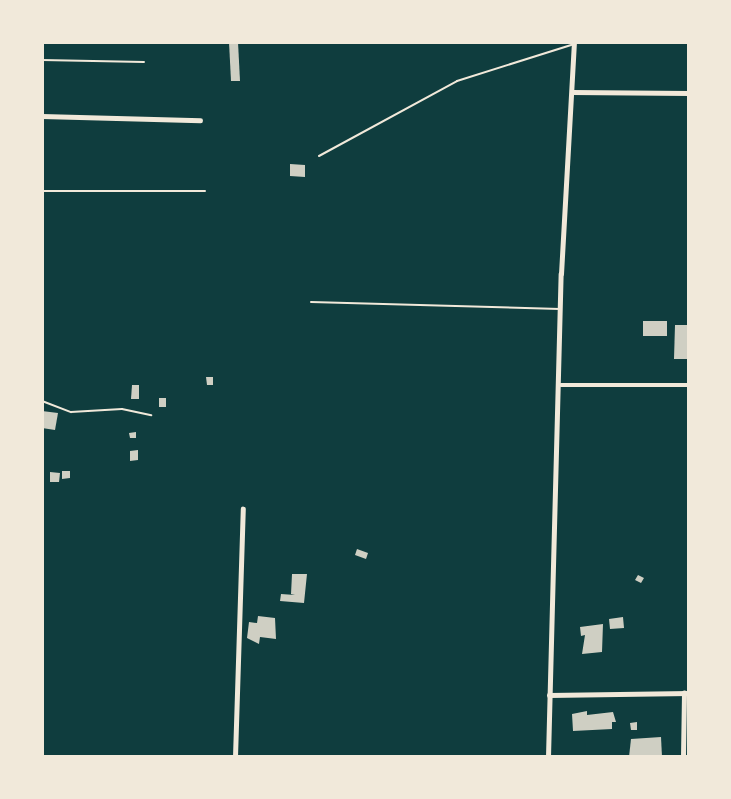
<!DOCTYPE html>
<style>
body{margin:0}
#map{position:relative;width:731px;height:799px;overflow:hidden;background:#0f3d3e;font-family:"Work Sans",sans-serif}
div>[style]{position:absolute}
.building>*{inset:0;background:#cfcfc3}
.service>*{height:2px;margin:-1px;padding:0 1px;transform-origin:1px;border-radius:1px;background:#f1e9da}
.minor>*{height:4.5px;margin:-2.25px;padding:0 2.25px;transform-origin:2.25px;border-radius:2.25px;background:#f1e9da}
span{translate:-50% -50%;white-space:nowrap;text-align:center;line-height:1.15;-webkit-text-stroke:6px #f1e9da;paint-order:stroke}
.frame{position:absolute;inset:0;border:44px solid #f1e9da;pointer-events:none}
</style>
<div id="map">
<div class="building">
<i style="clip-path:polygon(229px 42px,238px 42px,240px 81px,231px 81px)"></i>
<i style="clip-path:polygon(290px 164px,305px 165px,305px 177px,290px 176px)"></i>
<i style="clip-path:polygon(643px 321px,667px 321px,667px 336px,643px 336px)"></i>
<i style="clip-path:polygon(675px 325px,689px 325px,689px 359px,674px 359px)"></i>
<i style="clip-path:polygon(206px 377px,213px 377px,213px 385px,207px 385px)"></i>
<i style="clip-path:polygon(132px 385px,139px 385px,139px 399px,131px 399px)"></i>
<i style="clip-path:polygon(159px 398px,166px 398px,166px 407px,159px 407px)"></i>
<i style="clip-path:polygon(42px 411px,58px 413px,55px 430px,42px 428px)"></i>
<i style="clip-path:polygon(136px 432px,136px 438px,130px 438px,129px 433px)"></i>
<i style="clip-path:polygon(138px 450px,138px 460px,130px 461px,130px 451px)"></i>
<i style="clip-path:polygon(62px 471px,70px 471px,70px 478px,62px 479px)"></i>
<i style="clip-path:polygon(50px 472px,60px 473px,59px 482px,50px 482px)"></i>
<i style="clip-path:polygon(357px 549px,368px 553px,366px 559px,355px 555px)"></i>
<i style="clip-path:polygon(292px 574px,307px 574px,304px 603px,280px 601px,281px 594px,295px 595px,291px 594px)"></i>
<i style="clip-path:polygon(638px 575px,644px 578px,641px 583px,635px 580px)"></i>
<i style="clip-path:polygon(258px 616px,275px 618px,276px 639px,260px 637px,259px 644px,247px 638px,249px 622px,257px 623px)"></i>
<i style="clip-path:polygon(623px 617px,624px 628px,610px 629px,609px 619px)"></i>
<i style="clip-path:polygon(603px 624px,602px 652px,582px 654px,585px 635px,581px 636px,580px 627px)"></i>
<i style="clip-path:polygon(587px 711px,587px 715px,613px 712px,616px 722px,612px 722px,612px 729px,573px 731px,572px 714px)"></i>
<i style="clip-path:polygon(637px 722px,637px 730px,631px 730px,630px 723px)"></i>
<i style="clip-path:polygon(661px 737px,662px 757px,629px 757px,631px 739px)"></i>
</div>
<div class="service">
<i style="left:42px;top:60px;width:102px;rotate:1.1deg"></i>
<i style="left:319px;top:156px;width:157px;rotate:-28.5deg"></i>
<i style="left:457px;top:81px;width:123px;rotate:-17.5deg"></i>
<i style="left:42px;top:191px;width:163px"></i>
<i style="left:311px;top:302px;width:249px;rotate:1.6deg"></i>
<i style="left:42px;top:401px;width:31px;rotate:21deg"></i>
<i style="left:71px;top:412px;width:51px;rotate:-3.4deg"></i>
<i style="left:122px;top:409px;width:30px;rotate:12deg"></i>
</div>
<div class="minor">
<i style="left:572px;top:92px;width:117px;rotate:0.5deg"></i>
<i style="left:42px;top:116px;width:158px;rotate:1.5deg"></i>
<i style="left:561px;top:385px;width:128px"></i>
<i style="left:549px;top:695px;width:140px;rotate:-0.8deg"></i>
<i style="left:235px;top:757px;width:248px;rotate:-88.2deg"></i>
<i style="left:548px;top:757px;width:483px;rotate:-88.5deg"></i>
<i style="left:561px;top:274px;width:232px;rotate:-86.8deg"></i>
<i style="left:683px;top:757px;width:64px;rotate:-89.1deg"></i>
</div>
<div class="frame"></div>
</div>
